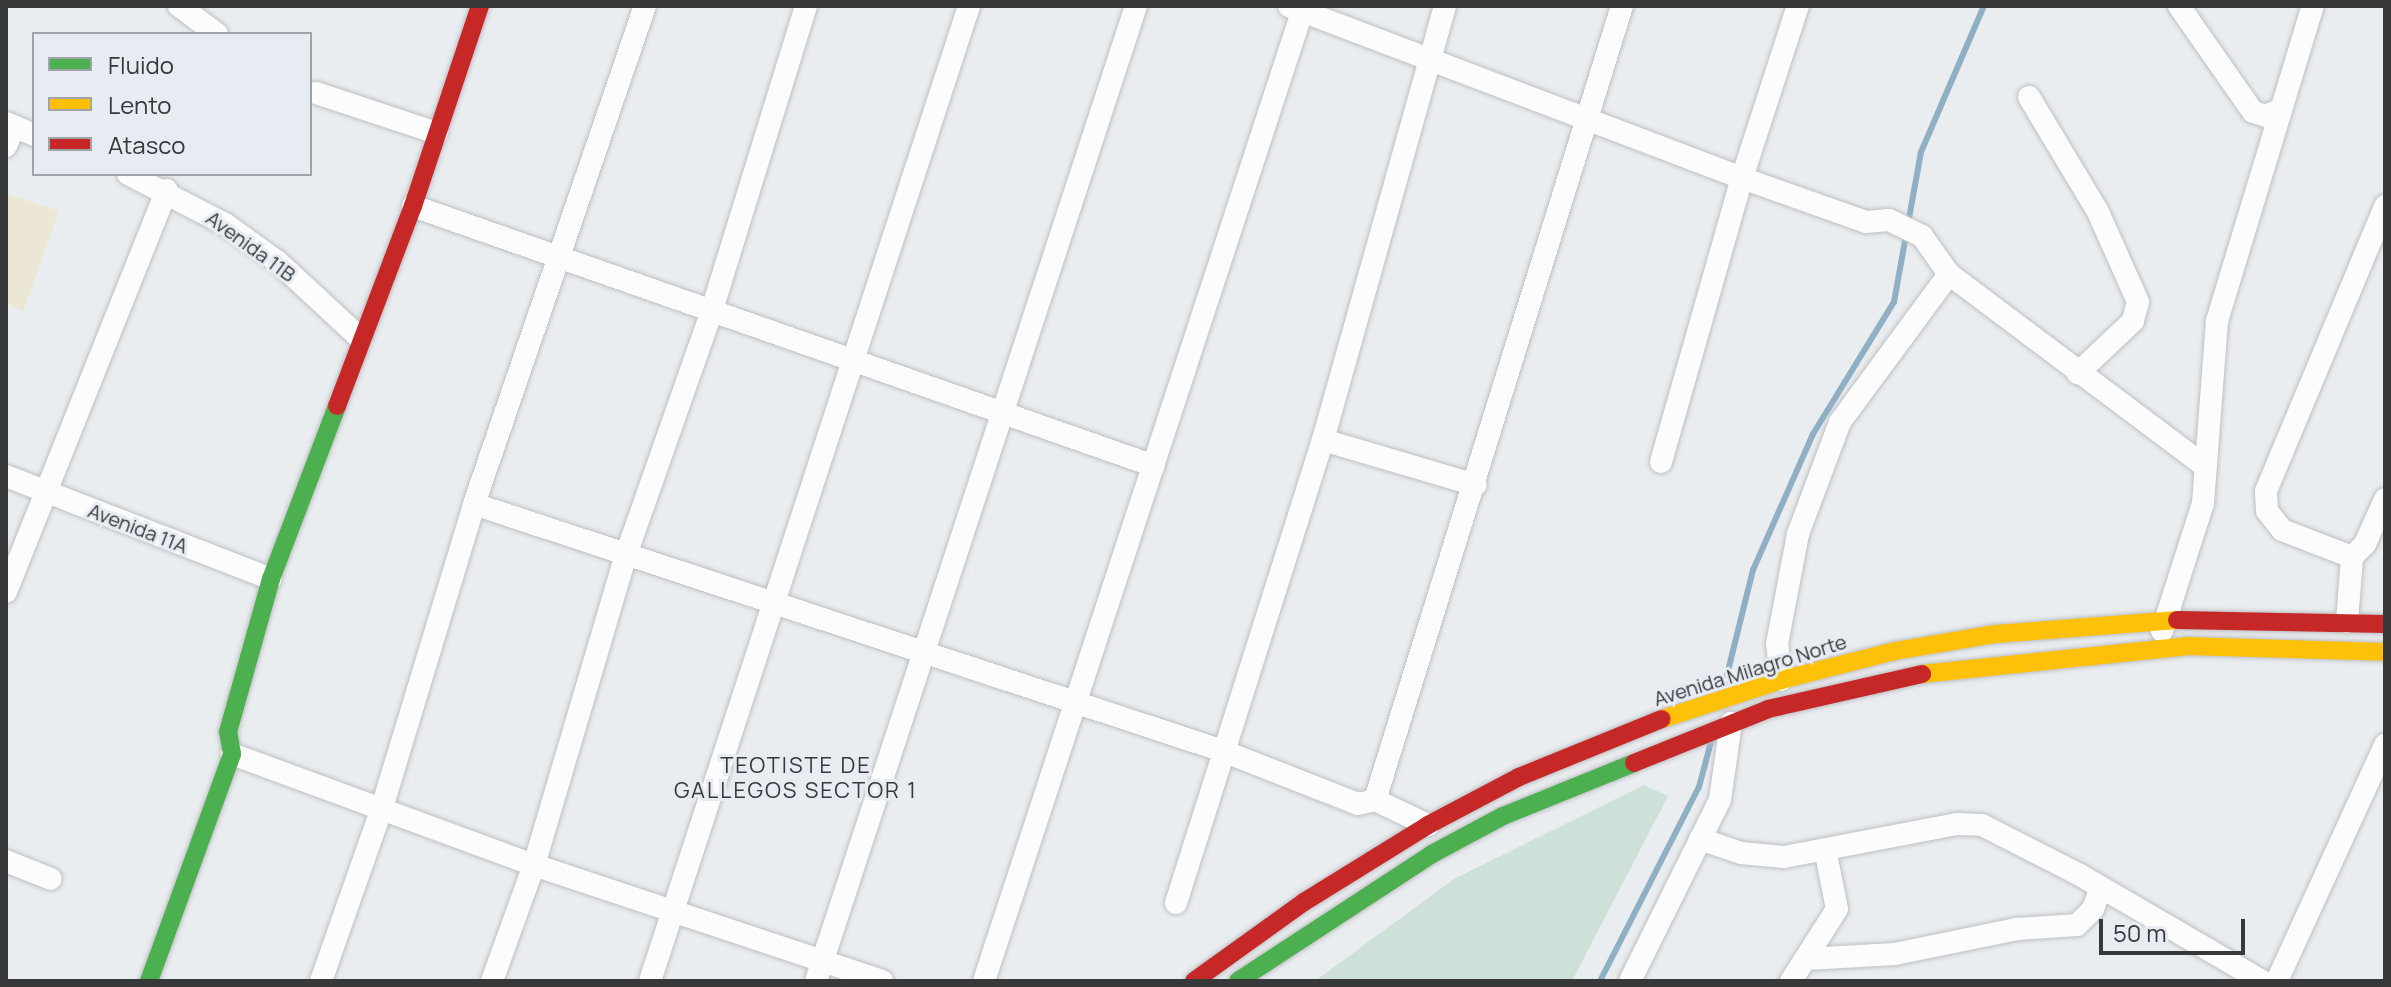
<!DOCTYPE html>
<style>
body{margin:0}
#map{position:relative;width:2391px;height:987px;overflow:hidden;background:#eaedf0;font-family:Manrope,sans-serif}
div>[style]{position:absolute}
.green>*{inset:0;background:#cde1d8}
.sand>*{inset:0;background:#ebe7d4}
.stream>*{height:6px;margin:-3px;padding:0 3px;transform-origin:3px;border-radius:3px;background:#8fafc5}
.roads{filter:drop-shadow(0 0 2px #bec0c2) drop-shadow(0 0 2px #bec0c2)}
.street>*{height:22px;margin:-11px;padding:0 11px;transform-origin:11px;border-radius:11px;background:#fcfcfd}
.fast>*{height:18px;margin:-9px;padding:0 9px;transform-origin:9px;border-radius:9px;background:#4caf50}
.slow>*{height:18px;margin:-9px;padding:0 9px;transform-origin:9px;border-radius:9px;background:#ffc107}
.jam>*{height:18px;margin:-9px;padding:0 9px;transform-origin:9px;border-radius:9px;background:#c62828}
span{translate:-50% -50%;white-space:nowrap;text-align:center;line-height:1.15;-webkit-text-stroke:6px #e7ecf3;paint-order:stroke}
.street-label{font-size:20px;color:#36383a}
.neighbourhood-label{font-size:22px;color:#36383a;letter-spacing:2px}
.frame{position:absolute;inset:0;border:8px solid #36383a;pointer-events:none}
.legend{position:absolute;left:32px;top:32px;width:280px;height:144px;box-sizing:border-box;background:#e7ecf3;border:2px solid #a0a4a9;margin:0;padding:10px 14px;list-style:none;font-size:24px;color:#36383a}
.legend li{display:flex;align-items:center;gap:16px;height:40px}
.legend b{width:40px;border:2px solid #a0a4a9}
.scale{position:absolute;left:2099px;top:919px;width:146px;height:36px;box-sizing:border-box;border:4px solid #36383a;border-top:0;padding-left:10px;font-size:24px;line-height:28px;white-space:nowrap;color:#36383a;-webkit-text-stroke:6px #e7ecf3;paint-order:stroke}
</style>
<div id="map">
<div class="green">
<i style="clip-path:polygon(1644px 785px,1668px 796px,1572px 981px,1315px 981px,1454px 879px)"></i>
</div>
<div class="sand">
<i style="clip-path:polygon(8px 194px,59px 211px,23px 312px,6px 302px)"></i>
</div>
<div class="stream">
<i style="left:1908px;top:224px;width:73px;rotate:-79.8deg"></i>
<i style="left:1921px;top:152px;width:159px;rotate:-66.7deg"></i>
<i style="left:1724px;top:687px;width:121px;rotate:-76.1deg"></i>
<i style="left:1753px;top:570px;width:149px;rotate:-66.2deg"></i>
<i style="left:1813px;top:434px;width:155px;rotate:-58.5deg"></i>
<i style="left:1894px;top:302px;width:68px;rotate:-79.8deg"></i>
<i style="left:1600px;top:981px;width:218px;rotate:-63deg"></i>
<i style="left:1699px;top:787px;width:47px;rotate:-75.1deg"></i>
</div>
<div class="roads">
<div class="street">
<i style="left:179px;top:6px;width:47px;rotate:36.4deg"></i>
<i style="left:1289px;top:6px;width:485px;rotate:20.8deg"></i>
<i style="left:1742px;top:178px;width:132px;rotate:19.5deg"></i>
<i style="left:1866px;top:222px;width:23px;rotate:-5deg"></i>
<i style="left:1889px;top:220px;width:37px;rotate:26deg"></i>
<i style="left:1922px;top:236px;width:47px;rotate:54.6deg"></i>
<i style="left:2179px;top:6px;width:129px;rotate:55.1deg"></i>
<i style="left:2253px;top:112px;width:14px;rotate:17deg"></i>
<i style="left:2266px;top:116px;width:17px;rotate:-25deg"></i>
<i style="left:316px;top:93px;width:127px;rotate:18.3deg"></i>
<i style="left:2029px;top:97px;width:134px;rotate:59deg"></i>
<i style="left:2098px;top:212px;width:98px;rotate:66deg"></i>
<i style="left:2138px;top:302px;width:20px;rotate:105deg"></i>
<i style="left:2133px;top:321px;width:76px;rotate:136.6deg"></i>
<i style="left:6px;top:123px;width:30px;rotate:23deg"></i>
<i style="left:6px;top:146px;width:21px;rotate:-67deg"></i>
<i style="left:128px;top:174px;width:109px;rotate:27.3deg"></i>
<i style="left:225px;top:224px;width:65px;rotate:35.6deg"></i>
<i style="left:278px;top:262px;width:112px;rotate:42.8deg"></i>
<i style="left:413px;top:206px;width:785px;rotate:19.33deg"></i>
<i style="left:1323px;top:440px;width:159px;rotate:16.4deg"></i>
<i style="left:1661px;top:462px;width:295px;rotate:-74.1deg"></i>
<i style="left:1742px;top:178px;width:181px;rotate:-72deg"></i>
<i style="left:6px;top:476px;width:284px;rotate:21.2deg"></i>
<i style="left:474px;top:504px;width:789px;rotate:18.25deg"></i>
<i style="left:1223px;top:751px;width:145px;rotate:21.4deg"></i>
<i style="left:1358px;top:804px;width:17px;rotate:-13deg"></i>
<i style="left:1375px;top:800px;width:59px;rotate:25.3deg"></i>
<i style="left:2352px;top:557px;width:75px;rotate:-158.9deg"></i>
<i style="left:2282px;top:530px;width:24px;rotate:-128deg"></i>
<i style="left:2267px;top:511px;width:20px;rotate:-93deg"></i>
<i style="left:2266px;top:491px;width:309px;rotate:-67.3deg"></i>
<i style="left:6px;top:592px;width:433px;rotate:-68.2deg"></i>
<i style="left:2347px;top:622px;width:65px;rotate:-85.6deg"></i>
<i style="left:2352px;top:557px;width:18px;rotate:-45deg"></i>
<i style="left:2365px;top:544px;width:49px;rotate:-66deg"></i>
<i style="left:2162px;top:631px;width:134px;rotate:-72.2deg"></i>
<i style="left:2203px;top:503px;width:183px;rotate:-85.6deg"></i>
<i style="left:2217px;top:321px;width:329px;rotate:-73.1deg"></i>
<i style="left:1781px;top:680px;width:36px;rotate:-96deg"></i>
<i style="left:1777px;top:644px;width:112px;rotate:-79.2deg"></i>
<i style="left:1798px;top:534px;width:120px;rotate:-69.4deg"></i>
<i style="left:1840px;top:422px;width:184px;rotate:-53.6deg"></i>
<i style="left:1949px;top:274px;width:321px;rotate:36.9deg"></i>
<i style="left:232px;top:754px;width:322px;rotate:20.2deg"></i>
<i style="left:534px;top:865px;width:367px;rotate:18.4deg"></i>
<i style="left:1375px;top:800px;width:832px;rotate:-72.72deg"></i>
<i style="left:1700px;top:839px;width:43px;rotate:18.9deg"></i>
<i style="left:1741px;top:853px;width:43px;rotate:5.3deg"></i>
<i style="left:1784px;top:857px;width:176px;rotate:-10.8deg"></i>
<i style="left:1957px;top:824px;width:25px;rotate:2deg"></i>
<i style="left:1982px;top:825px;width:110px;rotate:27deg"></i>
<i style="left:2080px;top:875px;width:211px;rotate:30.2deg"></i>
<i style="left:6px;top:861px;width:48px;rotate:21.8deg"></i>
<i style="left:1176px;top:903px;width:486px;rotate:-72.4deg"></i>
<i style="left:1323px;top:440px;width:451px;rotate:-74.3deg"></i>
<i style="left:1806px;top:959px;width:89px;rotate:-3.2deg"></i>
<i style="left:1895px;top:954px;width:125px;rotate:-11.6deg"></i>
<i style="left:2017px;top:929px;width:60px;rotate:-3.8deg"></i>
<i style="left:2077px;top:925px;width:23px;rotate:-45deg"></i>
<i style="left:2093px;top:909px;width:23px;rotate:-70deg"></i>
<i style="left:321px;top:981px;width:180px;rotate:-70.6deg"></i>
<i style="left:381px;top:811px;width:321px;rotate:-73.1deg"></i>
<i style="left:474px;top:504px;width:527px;rotate:-71.05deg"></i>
<i style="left:492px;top:981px;width:123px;rotate:-70.1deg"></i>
<i style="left:534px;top:865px;width:327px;rotate:-73.5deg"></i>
<i style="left:627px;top:552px;width:253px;rotate:-70.6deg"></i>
<i style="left:711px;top:313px;width:321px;rotate:-72.8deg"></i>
<i style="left:650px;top:981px;width:1026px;rotate:-71.88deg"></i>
<i style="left:816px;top:981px;width:1026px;rotate:-71.83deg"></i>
<i style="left:984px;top:981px;width:1026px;rotate:-71.83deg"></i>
<i style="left:1630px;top:981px;width:202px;rotate:-63.6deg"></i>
<i style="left:1720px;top:800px;width:78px;rotate:-81.9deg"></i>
<i style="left:1791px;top:981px;width:85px;rotate:-57.4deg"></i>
<i style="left:1837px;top:909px;width:61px;rotate:-101.3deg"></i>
<i style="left:2277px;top:981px;width:260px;rotate:-65.4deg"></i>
</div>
<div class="fast">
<i style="left:149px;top:981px;width:242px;rotate:-69.9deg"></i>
<i style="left:232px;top:754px;width:22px;rotate:-100deg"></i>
<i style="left:228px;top:732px;width:159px;rotate:-74.3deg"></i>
<i style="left:271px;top:579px;width:185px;rotate:-69.1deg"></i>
<i style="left:1238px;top:981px;width:232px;rotate:-33.2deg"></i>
<i style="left:1432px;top:854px;width:81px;rotate:-28.2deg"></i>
<i style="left:1503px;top:816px;width:141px;rotate:-22deg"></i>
</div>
<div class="slow">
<i style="left:1922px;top:674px;width:266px;rotate:-6deg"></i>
<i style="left:2187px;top:646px;width:198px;rotate:1.7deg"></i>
<i style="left:1662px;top:719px;width:125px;rotate:-18.1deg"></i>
<i style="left:1781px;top:680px;width:118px;rotate:-14.3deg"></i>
<i style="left:1895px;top:651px;width:102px;rotate:-9.6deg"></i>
<i style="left:1996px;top:634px;width:182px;rotate:-4.4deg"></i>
</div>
<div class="jam">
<i style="left:337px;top:406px;width:214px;rotate:-69.2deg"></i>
<i style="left:413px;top:206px;width:211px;rotate:-71.5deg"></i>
<i style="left:2177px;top:620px;width:208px;rotate:1.1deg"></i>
<i style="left:1634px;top:763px;width:144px;rotate:-21.9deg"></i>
<i style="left:1768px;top:709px;width:158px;rotate:-12.8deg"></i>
<i style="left:1194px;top:981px;width:135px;rotate:-35.7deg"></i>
<i style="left:1304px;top:902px;width:146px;rotate:-31.8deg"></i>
<i style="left:1428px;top:825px;width:103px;rotate:-27.8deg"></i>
<i style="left:1519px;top:777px;width:154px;rotate:-22.1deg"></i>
</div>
</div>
<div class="street-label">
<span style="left:251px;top:246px;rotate:36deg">Avenida 11B</span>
<span style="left:138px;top:528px;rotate:21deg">Avenida 11A</span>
<span style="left:1750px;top:670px;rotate:-17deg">Avenida Milagro Norte</span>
</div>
<div class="neighbourhood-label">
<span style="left:796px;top:778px">TEOTISTE DE<br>GALLEGOS SECTOR 1</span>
</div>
<div class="frame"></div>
<ul class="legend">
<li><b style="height:10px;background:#4caf50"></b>Fluido</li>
<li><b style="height:10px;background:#ffc107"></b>Lento</li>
<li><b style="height:10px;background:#c62828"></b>Atasco</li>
</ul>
<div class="scale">50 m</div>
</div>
